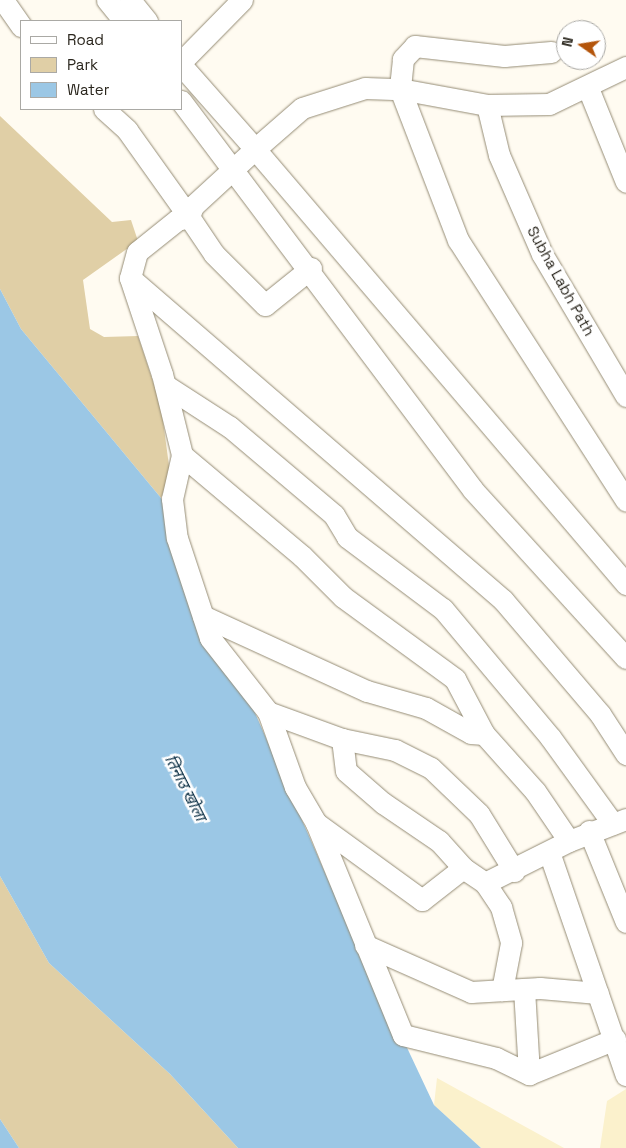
<!DOCTYPE html>
<meta charset="utf-8">
<style>
body{margin:0}
#map{position:relative;width:626px;height:1148px;overflow:hidden;background:#fffbf1;font-family:"Space Grotesk","Noto Sans Devanagari",sans-serif}
div>[style]{position:absolute}
.green>*{inset:0;background:#e0cfa6}
.sand>*{inset:0;background:#fbf1cc}
.water>*{inset:0;background:#9bc7e5}
.roads{filter:drop-shadow(0 0 1px #958c75) drop-shadow(0 0 1px #958c75)}
.minor>*{height:21px;margin:-10.5px;padding:0 10.5px;transform-origin:10.5px;border-radius:10.5px;background:#fff}
span{translate:-50% -50%;white-space:nowrap;text-align:center;line-height:1.15;-webkit-text-stroke:5px #fff;paint-order:stroke}
.street-label{font-size:15px;color:#2b271e}
.water-label{font-size:16px;color:#0d3146;font-style:italic}
.legend{position:absolute;left:20px;top:20px;width:162px;height:90px;box-sizing:border-box;background:#fff;border:1px solid #aaa9a5;margin:0;padding:6px 9px;list-style:none;font-size:15px;color:#2b271e}
.legend li{display:flex;align-items:center;gap:10px;height:25px}
.legend b{width:25px;border:1px solid #aaa9a5}
.north{position:absolute;left:556px;top:20px;width:50px;height:50px;box-sizing:border-box;background:#fff;border:1px solid #aaa9a5;border-radius:50%;rotate:283deg;font-size:14px;font-weight:700;line-height:20px;text-align:center;color:#2b271e}
.north::after{content:'';display:block;margin:auto;width:18px;height:22px;background:#b4550b;clip-path:polygon(50% 0,100% 100%,50% 72%,0 100%)}
</style>
<div id="map">
<div class="green">
<i style="clip-path:polygon(0 116px,112px 222px,131px 220px,138px 241px,83px 280px,90px 329px,104px 337px,138px 336px,161px 406px,170px 473px,161px 498px,21px 329px,0 289px)"></i>
<i style="clip-path:polygon(0 876px,49px 963px,170px 1074px,238px 1148px,19px 1148px,0 1119px)"></i>
</div>
<div class="sand">
<i style="clip-path:polygon(437px 1078px,564px 1148px,481px 1148px,434px 1105px)"></i>
<i style="clip-path:polygon(626px 1089px,626px 1148px,600px 1148px,607px 1101px)"></i>
</div>
<div class="water">
<i style="clip-path:polygon(0 289px,21px 329px,161px 498px,330px 884px,434px 1105px,481px 1148px,238px 1148px,170px 1074px,49px 963px,0 876px)"></i>
<i style="clip-path:polygon(0 1119px,19px 1148px,0 1148px)"></i>
</div>
<div class="roads">
<div class="minor">
<i style="left:3px;top:0;width:32px;rotate:55deg"></i>
<i style="left:107px;top:0;width:27px;rotate:51deg"></i>
<i style="left:130px;top:0;width:27px;rotate:51deg"></i>
<i style="left:551px;top:52px;width:47px;rotate:175.1deg"></i>
<i style="left:504px;top:56px;width:90px;rotate:-173.6deg"></i>
<i style="left:415px;top:46px;width:18px;rotate:133deg"></i>
<i style="left:403px;top:59px;width:30px;rotate:96deg"></i>
<i style="left:400px;top:89px;width:162px;rotate:69deg"></i>
<i style="left:458px;top:240px;width:310px;rotate:57.2deg"></i>
<i style="left:181px;top:62px;width:87px;rotate:-45.5deg"></i>
<i style="left:181px;top:65px;width:112px;rotate:48.6deg"></i>
<i style="left:255px;top:149px;width:62px;rotate:-41.1deg"></i>
<i style="left:302px;top:108px;width:66px;rotate:-17.6deg"></i>
<i style="left:365px;top:88px;width:35px;rotate:2deg"></i>
<i style="left:400px;top:89px;width:88px;rotate:10.4deg"></i>
<i style="left:487px;top:105px;width:62px;rotate:-0.9deg"></i>
<i style="left:549px;top:104px;width:85px;rotate:-25.7deg"></i>
<i style="left:588px;top:88px;width:101px;rotate:68deg"></i>
<i style="left:181px;top:101px;width:486px;rotate:53.1deg"></i>
<i style="left:473px;top:490px;width:227px;rotate:47.7deg"></i>
<i style="left:487px;top:105px;width:51px;rotate:76.5deg"></i>
<i style="left:499px;top:155px;width:108px;rotate:66.5deg"></i>
<i style="left:542px;top:254px;width:165px;rotate:59.4deg"></i>
<i style="left:104px;top:109px;width:31px;rotate:42deg"></i>
<i style="left:127px;top:130px;width:107px;rotate:54.5deg"></i>
<i style="left:189px;top:217px;width:12px;rotate:-70deg"></i>
<i style="left:193px;top:206px;width:84px;rotate:-42.6deg"></i>
<i style="left:255px;top:149px;width:572px;rotate:49.54deg"></i>
<i style="left:311px;top:268px;width:59px;rotate:141.2deg"></i>
<i style="left:265px;top:305px;width:72px;rotate:-135deg"></i>
<i style="left:214px;top:254px;width:45px;rotate:-124deg"></i>
<i style="left:189px;top:217px;width:12px;rotate:166deg"></i>
<i style="left:177px;top:220px;width:51px;rotate:141.3deg"></i>
<i style="left:137px;top:252px;width:27px;rotate:105deg"></i>
<i style="left:130px;top:278px;width:101px;rotate:71.6deg"></i>
<i style="left:162px;top:374px;width:83px;rotate:76.1deg"></i>
<i style="left:182px;top:455px;width:157px;rotate:40.1deg"></i>
<i style="left:302px;top:556px;width:58px;rotate:45deg"></i>
<i style="left:343px;top:597px;width:139px;rotate:36.2deg"></i>
<i style="left:455px;top:679px;width:62px;rotate:62.2deg"></i>
<i style="left:484px;top:734px;width:76px;rotate:48.2deg"></i>
<i style="left:535px;top:791px;width:60px;rotate:55.8deg"></i>
<i style="left:569px;top:841px;width:61px;rotate:-21.1deg"></i>
<i style="left:130px;top:278px;width:493px;rotate:40.8deg"></i>
<i style="left:503px;top:600px;width:150px;rotate:49.6deg"></i>
<i style="left:600px;top:714px;width:48px;rotate:57deg"></i>
<i style="left:165px;top:385px;width:77px;rotate:32.9deg"></i>
<i style="left:230px;top:427px;width:136px;rotate:40.2deg"></i>
<i style="left:334px;top:515px;width:26px;rotate:59deg"></i>
<i style="left:347px;top:537px;width:120px;rotate:36.9deg"></i>
<i style="left:443px;top:609px;width:167px;rotate:50.1deg"></i>
<i style="left:550px;top:737px;width:107px;rotate:54.1deg"></i>
<i style="left:182px;top:455px;width:45px;rotate:102.8deg"></i>
<i style="left:172px;top:499px;width:39px;rotate:83deg"></i>
<i style="left:177px;top:538px;width:105px;rotate:71.7deg"></i>
<i style="left:210px;top:638px;width:94px;rotate:51.9deg"></i>
<i style="left:268px;top:712px;width:80px;rotate:70.2deg"></i>
<i style="left:295px;top:787px;width:42px;rotate:59.7deg"></i>
<i style="left:316px;top:823px;width:131px;rotate:36deg"></i>
<i style="left:422px;top:900px;width:52px;rotate:-38deg"></i>
<i style="left:463px;top:868px;width:27px;rotate:34deg"></i>
<i style="left:485px;top:883px;width:94px;rotate:-26.6deg"></i>
<i style="left:203px;top:616px;width:180px;rotate:24.6deg"></i>
<i style="left:367px;top:691px;width:61px;rotate:16.1deg"></i>
<i style="left:426px;top:708px;width:51px;rotate:29.1deg"></i>
<i style="left:471px;top:733px;width:13px;rotate:4deg"></i>
<i style="left:268px;top:712px;width:79px;rotate:20deg"></i>
<i style="left:342px;top:739px;width:54px;rotate:11.7deg"></i>
<i style="left:395px;top:750px;width:40px;rotate:26.6deg"></i>
<i style="left:431px;top:768px;width:66px;rotate:43.8deg"></i>
<i style="left:479px;top:814px;width:67px;rotate:58.4deg"></i>
<i style="left:342px;top:739px;width:32px;rotate:83deg"></i>
<i style="left:346px;top:771px;width:49px;rotate:40.9deg"></i>
<i style="left:383px;top:803px;width:68px;rotate:34.2deg"></i>
<i style="left:439px;top:841px;width:36px;rotate:48deg"></i>
<i style="left:316px;top:823px;width:229px;rotate:67.7deg"></i>
<i style="left:403px;top:1035px;width:96px;rotate:13.9deg"></i>
<i style="left:496px;top:1058px;width:37px;rotate:26deg"></i>
<i style="left:529px;top:1074px;width:93px;rotate:-22.1deg"></i>
<i style="left:589px;top:831px;width:98px;rotate:67.9deg"></i>
<i style="left:549px;top:852px;width:236px;rotate:71deg"></i>
<i style="left:485px;top:883px;width:29px;rotate:56deg"></i>
<i style="left:501px;top:907px;width:37px;rotate:74deg"></i>
<i style="left:511px;top:943px;width:48px;rotate:100.8deg"></i>
<i style="left:365px;top:945px;width:116px;rotate:23.9deg"></i>
<i style="left:471px;top:992px;width:69px;rotate:-3.3deg"></i>
<i style="left:540px;top:988px;width:58px;rotate:4.9deg"></i>
<i style="left:524px;top:989px;width:85px;rotate:86.6deg"></i>
</div>
</div>
<div class="street-label">
<span style="left:561px;top:281px;rotate:61deg">Subha Labh Path</span>
</div>
<div class="water-label">
<span style="left:185px;top:788px;rotate:63deg">तिनाउ खोला</span>
</div>
<ul class="legend">
<li><b style="height:6px;background:#fff"></b>Road</li>
<li><b style="height:14px;background:#e0cfa6"></b>Park</li>
<li><b style="height:14px;background:#9bc7e5"></b>Water</li>
</ul>
<div class="north">N</div>
</div>
